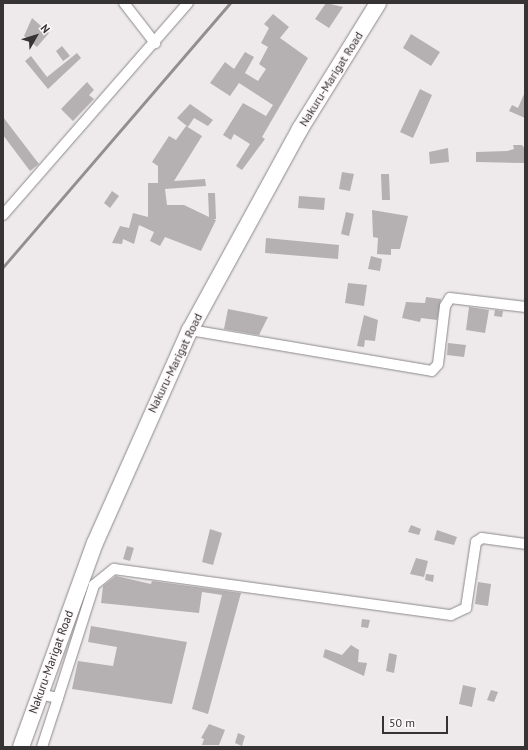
<!DOCTYPE html>
<style>
body{margin:0}
#map{position:relative;width:528px;height:750px;overflow:hidden;background:#eeeaec;font-family:"PT Sans",sans-serif}
div>[style]{position:absolute}
.building>*{inset:0;background:#b5b0b2}
.roads{filter:drop-shadow(0 0 1px #8c888a) drop-shadow(0 0 1px #8c888a)}
.minor>*{height:10px;margin:-5px;padding:0 5px;transform-origin:5px;border-radius:5px;background:#fff}
.primary>*{height:16px;margin:-8px;padding:0 8px;transform-origin:8px;border-radius:8px;background:#fff}
.rail>*{height:2.5px;margin:-1.25px;padding:0 1.25px;transform-origin:1.25px;border-radius:1.25px;background:#928f90}
span{translate:-50% -50%;white-space:nowrap;text-align:center;line-height:1.15;-webkit-text-stroke:3px #fcf7f9;paint-order:stroke}
.street-label{font-size:12px;color:#353334}
.frame{position:absolute;inset:0;border:4px solid #353334;pointer-events:none}
.north{position:absolute;left:16px;top:16px;width:40px;height:40px;-webkit-text-stroke:3px #fcf7f9;paint-order:stroke;rotate:51deg;font-size:11px;font-weight:700;line-height:16px;text-align:center;color:#353334}
.north::after{content:'';display:block;margin:auto;width:14px;height:18px;background:#353334;clip-path:polygon(50% 0,100% 100%,50% 72%,0 100%)}
.scale{position:absolute;left:382px;top:716px;width:66px;height:18px;box-sizing:border-box;border:2px solid #353334;border-top:0;padding-left:5px;font-size:12px;line-height:14px;white-space:nowrap;color:#353334;-webkit-text-stroke:3px #fcf7f9;paint-order:stroke}
</style>
<div id="map">
<div class="building">
<i style="clip-path:polygon(326px 3px,343px 7px,329px 28px,315px 19px)"></i>
<i style="clip-path:polygon(273px 14px,289px 27px,280px 38px,308px 58px,262px 137px,265px 139px,242px 170px,236px 166px,250px 144px,234px 134px,231px 140px,223px 135px,243px 103px,266px 116px,273px 105px,239px 83px,230px 96px,210px 83px,225px 62px,234px 69px,245px 52px,254px 57px,245px 73px,258px 81px,266px 69px,259px 64px,268px 47px,261px 43px,269px 28px,264px 24px)"></i>
<i style="clip-path:polygon(32px 18px,49px 33px,37px 47px,24px 36px)"></i>
<i style="clip-path:polygon(411px 34px,440px 52px,431px 66px,403px 48px)"></i>
<i style="clip-path:polygon(62px 46px,70px 56px,63px 61px,56px 51px)"></i>
<i style="clip-path:polygon(77px 53px,81px 58px,48px 89px,25px 61px,31px 56px,47px 77px)"></i>
<i style="clip-path:polygon(87px 82px,94px 90px,89px 95px,94px 99px,73px 121px,61px 109px)"></i>
<i style="clip-path:polygon(420px 89px,432px 95px,413px 138px,400px 132px)"></i>
<i style="clip-path:polygon(525px 92px,525px 118px,509px 111px,512px 105px,518px 108px)"></i>
<i style="clip-path:polygon(190px 104px,213px 120px,208px 126px,194px 118px,188px 127px,177px 118px)"></i>
<i style="clip-path:polygon(3px 117px,39px 164px,30px 171px,3px 135px)"></i>
<i style="clip-path:polygon(186px 126px,202px 136px,174px 181px,205px 179px,206px 186px,165px 189px,167px 205px,184px 205px,209px 217px,208px 193px,215px 193px,216px 219px,213px 219px,216px 220px,201px 251px,165px 237px,160px 246px,150px 241px,154px 232px,139px 225px,134px 244px,123px 239px,122px 244px,112px 243px,120px 226px,129px 228px,133px 213px,148px 217px,148px 183px,158px 183px,158px 166px,152px 162px,169px 136px,176px 140px)"></i>
<i style="clip-path:polygon(513px 145px,522px 145px,525px 149px,525px 163px,476px 162px,476px 152px,507px 151px,514px 149px)"></i>
<i style="clip-path:polygon(448px 148px,449px 162px,430px 164px,429px 152px)"></i>
<i style="clip-path:polygon(342px 172px,354px 174px,350px 191px,339px 189px)"></i>
<i style="clip-path:polygon(381px 174px,389px 174px,390px 200px,382px 200px)"></i>
<i style="clip-path:polygon(112px 191px,119px 196px,110px 208px,104px 203px)"></i>
<i style="clip-path:polygon(299px 196px,325px 198px,324px 210px,298px 208px)"></i>
<i style="clip-path:polygon(372px 210px,408px 216px,400px 249px,391px 249px,391px 255px,377px 254px,378px 238px,373px 237px)"></i>
<i style="clip-path:polygon(346px 212px,354px 214px,349px 236px,341px 234px)"></i>
<i style="clip-path:polygon(266px 238px,339px 245px,338px 259px,265px 253px)"></i>
<i style="clip-path:polygon(371px 256px,382px 259px,380px 271px,368px 269px)"></i>
<i style="clip-path:polygon(348px 283px,367px 285px,364px 306px,345px 303px)"></i>
<i style="clip-path:polygon(426px 297px,441px 299px,437px 320px,421px 318px,420px 322px,402px 318px,406px 302px,425px 303px)"></i>
<i style="clip-path:polygon(469px 307px,489px 310px,485px 333px,466px 330px)"></i>
<i style="clip-path:polygon(228px 309px,268px 317px,259px 335px,224px 329px)"></i>
<i style="clip-path:polygon(495px 310px,503px 311px,502px 317px,494px 316px)"></i>
<i style="clip-path:polygon(364px 315px,378px 320px,375px 341px,365px 340px,364px 347px,357px 346px)"></i>
<i style="clip-path:polygon(448px 343px,466px 345px,464px 357px,447px 355px)"></i>
<i style="clip-path:polygon(411px 525px,421px 529px,419px 535px,408px 532px)"></i>
<i style="clip-path:polygon(210px 529px,222px 533px,213px 565px,202px 562px)"></i>
<i style="clip-path:polygon(437px 530px,457px 537px,454px 545px,434px 540px)"></i>
<i style="clip-path:polygon(127px 546px,134px 548px,130px 561px,123px 559px)"></i>
<i style="clip-path:polygon(416px 558px,428px 561px,424px 577px,410px 574px)"></i>
<i style="clip-path:polygon(426px 574px,434px 575px,433px 582px,425px 580px)"></i>
<i style="clip-path:polygon(116px 576px,151px 584px,152px 581px,241px 593px,208px 714px,192px 709px,222px 595px,202px 592px,199px 613px,101px 603px,103px 586px)"></i>
<i style="clip-path:polygon(478px 582px,491px 584px,488px 606px,475px 604px)"></i>
<i style="clip-path:polygon(362px 619px,370px 620px,368px 628px,361px 627px)"></i>
<i style="clip-path:polygon(91px 626px,187px 642px,172px 704px,72px 689px,78px 661px,113px 666px,117px 647px,88px 642px)"></i>
<i style="clip-path:polygon(351px 645px,359px 650px,358px 662px,367px 663px,364px 676px,323px 657px,325px 649px,342px 655px)"></i>
<i style="clip-path:polygon(389px 653px,397px 655px,394px 673px,386px 671px)"></i>
<i style="clip-path:polygon(463px 685px,476px 688px,472px 707px,459px 704px)"></i>
<i style="clip-path:polygon(491px 690px,498px 692px,494px 702px,487px 700px)"></i>
<i style="clip-path:polygon(209px 724px,225px 730px,219px 745px,202px 745px,204px 739px,201px 738px)"></i>
<i style="clip-path:polygon(238px 733px,245px 736px,242px 746px,235px 743px)"></i>
</div>
<div class="roads">
<div class="minor">
<i style="left:124px;top:3px;width:51px;rotate:52.2deg"></i>
<i style="left:3px;top:215px;width:281px;rotate:-48.9deg"></i>
<i style="left:190px;top:330px;width:245px;rotate:9.6deg"></i>
<i style="left:432px;top:371px;width:9px;rotate:-49deg"></i>
<i style="left:438px;top:364px;width:58px;rotate:-83.1deg"></i>
<i style="left:445px;top:306px;width:9px;rotate:-58deg"></i>
<i style="left:450px;top:298px;width:76px;rotate:6.8deg"></i>
<i style="left:39px;top:694px;width:19px;rotate:12deg"></i>
<i style="left:58px;top:698px;width:119px;rotate:-72.3deg"></i>
<i style="left:94px;top:585px;width:26px;rotate:-39deg"></i>
<i style="left:114px;top:569px;width:340px;rotate:7.8deg"></i>
<i style="left:451px;top:615px;width:17px;rotate:-25deg"></i>
<i style="left:466px;top:608px;width:67px;rotate:-81.4deg"></i>
<i style="left:476px;top:542px;width:7px;rotate:-34deg"></i>
<i style="left:482px;top:538px;width:43px;rotate:7.9deg"></i>
<i style="left:42px;top:747px;width:52px;rotate:-71.9deg"></i>
</div>
<div class="primary">
<i style="left:21px;top:747px;width:217px;rotate:-70.1deg"></i>
<i style="left:95px;top:543px;width:233px;rotate:-66deg"></i>
<i style="left:190px;top:330px;width:229px;rotate:-61.3deg"></i>
<i style="left:300px;top:129px;width:148px;rotate:-58.2deg"></i>
</div>
</div>
<div class="rail">
<i style="left:3px;top:267px;width:348px;rotate:-49.3deg"></i>
</div>
<div class="street-label">
<span style="left:331px;top:79px;rotate:-58deg">Nakuru-Marigat Road</span>
<span style="left:175px;top:363px;rotate:-64deg">Nakuru-Marigat Road</span>
<span style="left:51px;top:662px;rotate:-70deg">Nakuru-Marigat Road</span>
</div>
<div class="frame"></div>
<div class="north">N</div>
<div class="scale">50 m</div>
</div>
